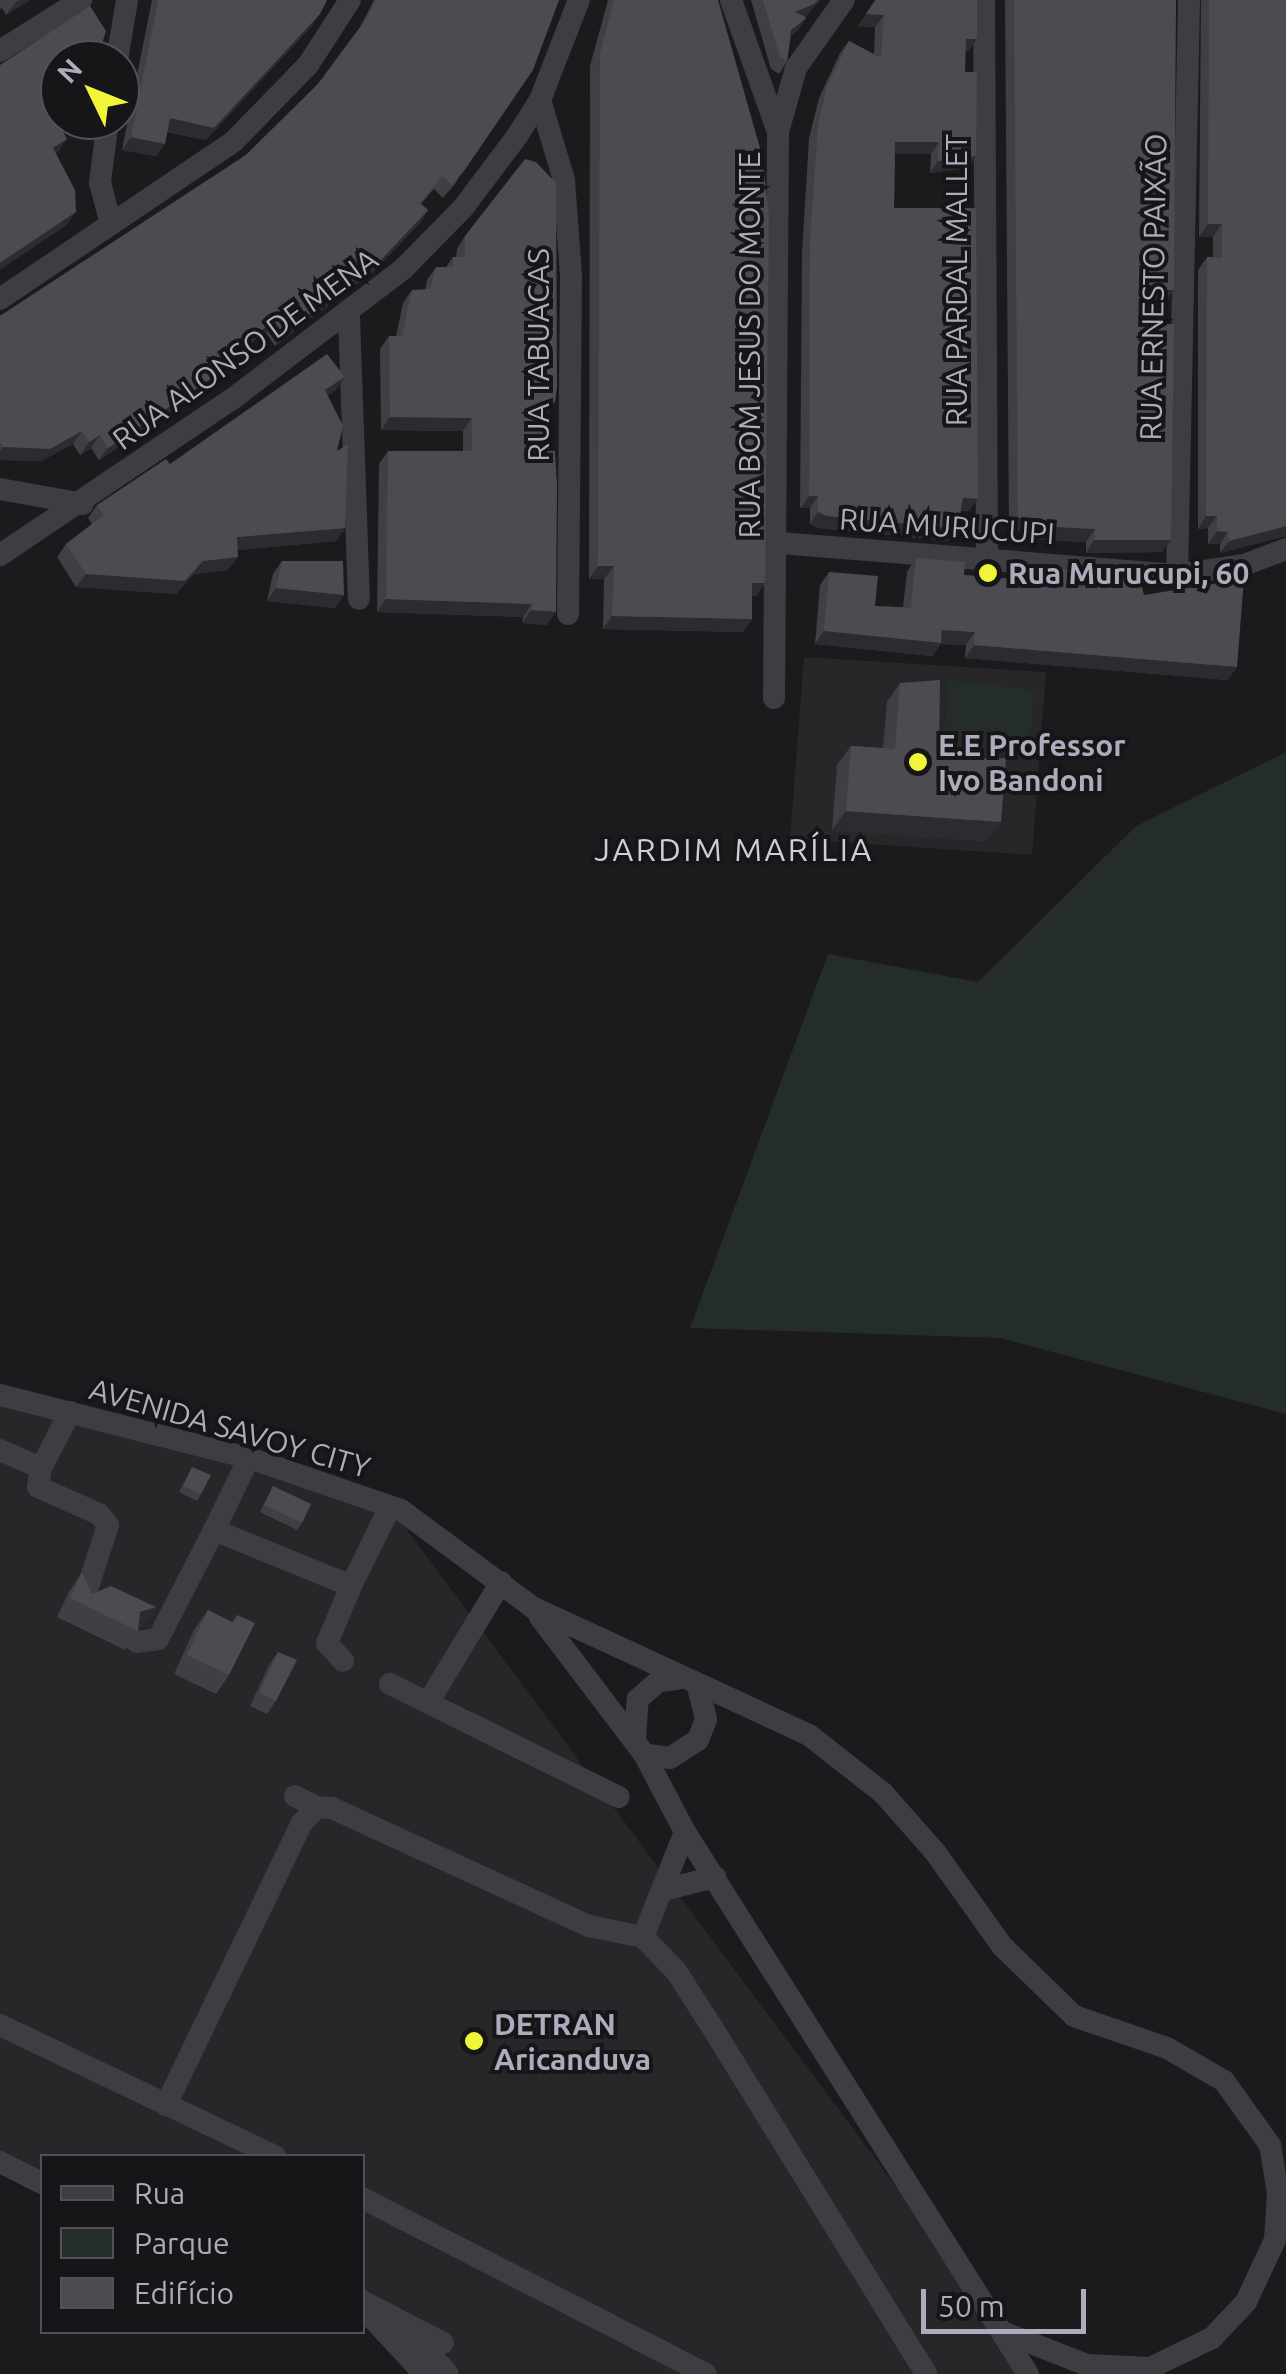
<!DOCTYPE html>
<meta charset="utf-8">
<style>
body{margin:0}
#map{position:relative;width:1286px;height:2374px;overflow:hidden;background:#1b1a1c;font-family:Ubuntu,sans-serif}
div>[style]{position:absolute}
.built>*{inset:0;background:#272629}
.green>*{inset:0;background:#242d28}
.minor>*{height:22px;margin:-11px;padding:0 11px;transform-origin:11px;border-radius:11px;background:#3e3d43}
.wall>*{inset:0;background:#403f44}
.shaded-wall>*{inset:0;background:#2c2b2f}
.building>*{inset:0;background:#4c4b51}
.dots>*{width:28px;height:28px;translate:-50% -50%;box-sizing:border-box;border:5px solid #161517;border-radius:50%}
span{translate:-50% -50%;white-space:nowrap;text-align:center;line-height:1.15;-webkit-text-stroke:8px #161517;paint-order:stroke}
.street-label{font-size:30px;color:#adacbc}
.poi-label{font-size:30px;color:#adacbc;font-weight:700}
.left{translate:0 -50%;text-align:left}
.neighbourhood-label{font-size:32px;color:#cecdd8;letter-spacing:2.5px}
.legend{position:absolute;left:40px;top:2154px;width:325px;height:180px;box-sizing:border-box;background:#161517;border:2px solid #525159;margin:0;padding:12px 18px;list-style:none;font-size:30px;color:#adacbc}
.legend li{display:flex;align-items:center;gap:20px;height:50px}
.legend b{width:50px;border:2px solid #525159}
.north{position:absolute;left:40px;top:40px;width:100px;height:100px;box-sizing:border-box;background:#161517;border:2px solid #525159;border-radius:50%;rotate:313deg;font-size:28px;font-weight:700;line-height:40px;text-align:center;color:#adacbc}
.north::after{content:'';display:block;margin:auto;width:35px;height:45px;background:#f1f539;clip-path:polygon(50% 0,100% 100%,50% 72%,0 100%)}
.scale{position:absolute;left:921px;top:2289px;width:165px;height:45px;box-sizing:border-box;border:5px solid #adacbc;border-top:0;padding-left:12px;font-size:30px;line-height:35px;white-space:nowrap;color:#adacbc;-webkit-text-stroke:8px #161517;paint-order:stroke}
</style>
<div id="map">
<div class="built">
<i style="clip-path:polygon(804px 657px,1046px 672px,1032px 855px,790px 839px)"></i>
<i style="clip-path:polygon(0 1384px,390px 1507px,1005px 2333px,1015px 2374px,414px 2374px,363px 2314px,362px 2156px,42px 2156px,42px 2177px,0 2158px)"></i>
</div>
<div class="green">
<i style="clip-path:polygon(949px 680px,1034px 690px,1029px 751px,943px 744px)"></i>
<i style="clip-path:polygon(1286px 752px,1286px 1414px,1000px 1338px,690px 1328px,828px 954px,978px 982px,1136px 826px)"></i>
</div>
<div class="minor">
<i style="left:731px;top:0;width:140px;rotate:70.4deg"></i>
<i style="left:778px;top:132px;width:566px;rotate:90.4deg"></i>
<i style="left:984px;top:0;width:559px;rotate:89.69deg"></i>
<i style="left:0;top:51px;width:96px;rotate:-32.2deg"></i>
<i style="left:117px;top:60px;width:61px;rotate:-80.5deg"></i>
<i style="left:540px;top:100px;width:84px;rotate:73.3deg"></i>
<i style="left:564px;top:180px;width:96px;rotate:85.8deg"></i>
<i style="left:571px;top:276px;width:338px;rotate:90.5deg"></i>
<i style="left:108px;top:120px;width:63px;rotate:97.4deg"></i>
<i style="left:100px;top:182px;width:44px;rotate:75.7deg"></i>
<i style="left:778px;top:132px;width:66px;rotate:-74.3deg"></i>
<i style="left:796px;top:68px;width:83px;rotate:-54.8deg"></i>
<i style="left:0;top:299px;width:282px;rotate:-34deg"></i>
<i style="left:234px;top:141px;width:106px;rotate:-45.8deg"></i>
<i style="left:308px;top:65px;width:77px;rotate:-57.1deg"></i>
<i style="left:349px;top:316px;width:283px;rotate:88deg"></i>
<i style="left:0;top:489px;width:84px;rotate:10.2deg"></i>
<i style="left:780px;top:543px;width:398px;rotate:4.6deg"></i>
<i style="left:1177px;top:575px;width:68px;rotate:-8.5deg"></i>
<i style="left:1244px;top:565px;width:45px;rotate:-20.9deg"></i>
<i style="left:0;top:555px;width:278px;rotate:-33.9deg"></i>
<i style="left:231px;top:400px;width:218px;rotate:-37.3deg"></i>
<i style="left:404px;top:268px;width:84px;rotate:-45.5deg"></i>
<i style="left:463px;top:208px;width:90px;rotate:-53.1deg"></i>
<i style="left:517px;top:136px;width:43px;rotate:-57.4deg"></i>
<i style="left:540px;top:100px;width:107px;rotate:-68.7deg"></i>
<i style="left:1177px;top:575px;width:575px;rotate:-88.8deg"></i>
<i style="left:0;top:1395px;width:257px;rotate:14.2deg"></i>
<i style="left:249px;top:1458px;width:161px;rotate:18.9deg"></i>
<i style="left:401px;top:1510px;width:163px;rotate:36.5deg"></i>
<i style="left:532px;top:1607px;width:305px;rotate:24.8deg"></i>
<i style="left:809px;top:1735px;width:94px;rotate:38.1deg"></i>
<i style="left:883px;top:1793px;width:79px;rotate:48.6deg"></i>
<i style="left:935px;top:1852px;width:115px;rotate:54.5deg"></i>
<i style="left:1002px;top:1946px;width:100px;rotate:44.2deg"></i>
<i style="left:1074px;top:2016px;width:98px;rotate:19deg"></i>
<i style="left:1167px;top:2048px;width:66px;rotate:30.1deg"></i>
<i style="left:1224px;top:2081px;width:79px;rotate:54.3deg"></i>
<i style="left:1270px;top:2145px;width:49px;rotate:80.5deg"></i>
<i style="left:1278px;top:2193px;width:47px;rotate:93.7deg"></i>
<i style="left:1275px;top:2240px;width:68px;rotate:115.1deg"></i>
<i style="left:1246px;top:2302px;width:50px;rotate:133.4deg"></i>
<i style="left:1212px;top:2338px;width:69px;rotate:154.2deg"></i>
<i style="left:1150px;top:2368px;width:63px;rotate:-177.3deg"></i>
<i style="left:1087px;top:2365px;width:88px;rotate:-158.7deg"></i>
<i style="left:0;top:1450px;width:45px;rotate:23.7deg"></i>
<i style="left:41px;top:1468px;width:63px;rotate:-62.6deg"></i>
<i style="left:249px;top:1458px;width:80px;rotate:115.9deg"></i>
<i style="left:214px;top:1530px;width:148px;rotate:22.2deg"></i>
<i style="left:351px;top:1586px;width:62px;rotate:112.8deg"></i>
<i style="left:327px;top:1643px;width:24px;rotate:48deg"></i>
<i style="left:41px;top:1468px;width:19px;rotate:99deg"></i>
<i style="left:38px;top:1487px;width:67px;rotate:23.9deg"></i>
<i style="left:99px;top:1514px;width:14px;rotate:51deg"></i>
<i style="left:108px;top:1525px;width:78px;rotate:108deg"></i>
<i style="left:351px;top:1586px;width:88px;rotate:-63.7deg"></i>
<i style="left:540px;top:1617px;width:172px;rotate:52.8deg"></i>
<i style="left:644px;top:1754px;width:88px;rotate:62.3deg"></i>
<i style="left:685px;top:1832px;width:641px;rotate:57.67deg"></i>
<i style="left:137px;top:1642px;width:21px;rotate:-8deg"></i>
<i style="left:158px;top:1639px;width:123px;rotate:-62.8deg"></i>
<i style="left:390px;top:1684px;width:255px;rotate:26.3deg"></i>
<i style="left:429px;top:1701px;width:139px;rotate:-58.8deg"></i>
<i style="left:635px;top:1738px;width:39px;rotate:-86deg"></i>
<i style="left:638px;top:1699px;width:28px;rotate:-41deg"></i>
<i style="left:659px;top:1681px;width:18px;rotate:-6deg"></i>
<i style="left:644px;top:1754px;width:26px;rotate:9deg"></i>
<i style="left:670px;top:1758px;width:33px;rotate:-33deg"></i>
<i style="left:698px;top:1740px;width:22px;rotate:-69deg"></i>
<i style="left:706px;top:1719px;width:33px;rotate:-104deg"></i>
<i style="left:295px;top:1796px;width:25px;rotate:27deg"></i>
<i style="left:663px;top:1890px;width:54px;rotate:-14deg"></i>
<i style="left:643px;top:1937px;width:113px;rotate:-68.2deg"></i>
<i style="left:0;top:2025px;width:305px;rotate:25.5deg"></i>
<i style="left:166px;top:2105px;width:313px;rotate:-64.3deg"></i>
<i style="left:302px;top:1823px;width:22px;rotate:-47deg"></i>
<i style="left:317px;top:1807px;width:15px;rotate:4deg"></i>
<i style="left:332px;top:1808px;width:283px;rotate:24.7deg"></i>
<i style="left:589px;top:1926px;width:55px;rotate:11.5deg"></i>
<i style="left:643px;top:1937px;width:47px;rotate:45.9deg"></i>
<i style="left:676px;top:1971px;width:67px;rotate:57.3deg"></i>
<i style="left:712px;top:2027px;width:408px;rotate:58.3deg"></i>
<i style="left:0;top:2162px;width:47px;rotate:26.6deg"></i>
<i style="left:362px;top:2198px;width:386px;rotate:27.1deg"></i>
<i style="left:362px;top:2301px;width:91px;rotate:27.4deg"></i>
<i style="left:362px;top:2307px;width:91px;rotate:47.2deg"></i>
<i style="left:408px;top:2330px;width:59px;rotate:47.7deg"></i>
</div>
<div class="wall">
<i style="clip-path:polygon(0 0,30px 0,6px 15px,2px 8px,0 9px)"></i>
<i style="clip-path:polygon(152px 0,327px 0,311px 27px,206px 140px,167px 132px,165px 144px,156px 156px,122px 150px)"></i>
<i style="clip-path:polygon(374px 0,559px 0,455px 184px,443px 198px,434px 189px,421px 204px,428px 210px,420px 223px,372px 273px,275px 346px,266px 333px,227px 359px,231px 365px,222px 378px,99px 460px,91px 448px,80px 455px,73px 444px,41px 461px,0 460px,0 316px,246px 155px,318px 84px,359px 29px)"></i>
<i style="clip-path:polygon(608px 0,718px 0,765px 583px,756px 596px,752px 596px,752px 619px,743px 632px,603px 629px,604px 579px,589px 579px,590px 66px)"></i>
<i style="clip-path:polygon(751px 0,820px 0,805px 17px,806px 18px,798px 30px,791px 36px,787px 61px,779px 74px,771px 69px)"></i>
<i style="clip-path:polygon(875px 0,969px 51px,965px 51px,965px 72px,976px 156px,967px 168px,930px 173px,931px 154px,895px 154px,894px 208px,969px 511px,961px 511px,957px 529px,949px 541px,818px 528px,810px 524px,810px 508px,800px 508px,802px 252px,809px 138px,819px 98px,840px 53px,849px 41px,874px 54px,875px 27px,858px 26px)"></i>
<i style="clip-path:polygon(1005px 0,1176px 0,1165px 303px,1160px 303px,1162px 552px,1086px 553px,1086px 542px,1027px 539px,1027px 531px,1009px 531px)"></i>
<i style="clip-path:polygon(1201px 0,1286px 0,1286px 536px,1220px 553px,1220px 544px,1208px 544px,1208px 528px,1198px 529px,1198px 270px,1207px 257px,1213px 257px,1213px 237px,1199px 237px)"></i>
<i style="clip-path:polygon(465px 236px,546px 415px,543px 415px,547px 625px,522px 623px,523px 617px,377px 612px,379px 464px,388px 451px,463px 451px,463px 431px,381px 430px,380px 349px,389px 336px,396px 336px,403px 303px,412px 290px,425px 290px,427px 280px,436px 267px,446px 267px,453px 257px,456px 257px,457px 249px)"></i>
<i style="clip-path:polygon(336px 390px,328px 395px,337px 451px,345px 528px,336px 541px,237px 550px,238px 557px,228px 570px,194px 574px,176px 594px,76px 587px,57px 557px,66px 544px,92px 524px,88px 518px,97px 505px,170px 464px)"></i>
<i style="clip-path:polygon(916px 558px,964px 575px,1010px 579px,1019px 565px,1144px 595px,1228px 680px,965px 658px,966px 645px,941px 644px,932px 656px,815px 644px,820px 585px,829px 572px,875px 606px,903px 607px,907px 572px)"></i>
<i style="clip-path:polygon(282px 561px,344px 595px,335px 608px,267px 601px,273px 574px)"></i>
<i style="clip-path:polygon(900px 683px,939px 760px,987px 841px,832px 830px,837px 765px,851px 746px,883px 748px,887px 702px)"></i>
<i style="clip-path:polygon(192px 1467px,201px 1494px,197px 1501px,179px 1492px)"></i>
<i style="clip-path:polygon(273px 1486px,302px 1523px,297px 1530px,260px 1512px)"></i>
<i style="clip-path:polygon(82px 1572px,92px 1594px,143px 1626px,138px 1627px,138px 1631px,125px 1650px,57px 1617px,69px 1592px)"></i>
<i style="clip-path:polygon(208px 1610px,232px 1622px,237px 1615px,229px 1675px,216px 1694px,174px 1674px,194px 1630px)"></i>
<i style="clip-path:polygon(278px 1652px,276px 1701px,267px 1714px,250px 1706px,269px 1665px)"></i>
</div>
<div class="shaded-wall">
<i style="clip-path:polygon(19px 0,30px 0,6px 15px,16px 2px)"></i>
<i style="clip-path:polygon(818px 0,820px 0,806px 17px,795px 12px)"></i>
<i style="clip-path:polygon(320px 14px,311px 27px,206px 140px,161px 130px,170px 118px)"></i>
<i style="clip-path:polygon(866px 14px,884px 15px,875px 27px,858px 26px)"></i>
<i style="clip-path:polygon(806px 18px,798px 30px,783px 43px,791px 30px)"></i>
<i style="clip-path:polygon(966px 39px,977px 39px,969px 51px,957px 51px)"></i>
<i style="clip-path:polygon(131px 137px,165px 144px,156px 156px,122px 150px)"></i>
<i style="clip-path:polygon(67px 139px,58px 152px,44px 161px,53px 148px)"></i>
<i style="clip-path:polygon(895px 142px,939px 142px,931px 154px,887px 154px)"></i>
<i style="clip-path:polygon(976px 156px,967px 168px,930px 173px,938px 161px)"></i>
<i style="clip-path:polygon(428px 210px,420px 223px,372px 273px,275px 346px,284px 333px)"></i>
<i style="clip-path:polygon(76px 212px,67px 225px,0 270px,0 263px)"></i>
<i style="clip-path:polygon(1208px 224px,1222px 224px,1213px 237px,1199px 237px)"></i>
<i style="clip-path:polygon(1160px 290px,1174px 290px,1165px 303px,1151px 302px)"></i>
<i style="clip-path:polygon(275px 321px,266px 333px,215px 367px,223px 355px)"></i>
<i style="clip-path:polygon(231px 365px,222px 378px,99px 460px,108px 448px)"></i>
<i style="clip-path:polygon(345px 377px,336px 390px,316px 403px,325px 390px)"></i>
<i style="clip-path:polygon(543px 402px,555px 402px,546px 415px,534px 415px)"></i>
<i style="clip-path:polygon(390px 417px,472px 418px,463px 431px,381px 430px)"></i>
<i style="clip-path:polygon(82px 431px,73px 444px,41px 461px,0 460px,0 451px,3px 447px)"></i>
<i style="clip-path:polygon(100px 435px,91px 448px,80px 455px,89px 442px)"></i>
<i style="clip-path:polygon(809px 496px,818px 496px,810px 508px,800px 508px)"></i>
<i style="clip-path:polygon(963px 498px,978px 499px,969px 511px,955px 510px)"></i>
<i style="clip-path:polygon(818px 512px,957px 529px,949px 541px,818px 528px,810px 524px)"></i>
<i style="clip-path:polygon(1206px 516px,1217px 516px,1208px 528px,1198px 529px)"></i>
<i style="clip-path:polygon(1018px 518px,1036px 518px,1027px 531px,1009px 531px)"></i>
<i style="clip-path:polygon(1036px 526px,1095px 529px,1086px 542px,1027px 539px)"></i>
<i style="clip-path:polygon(1286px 526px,1286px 536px,1220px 553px,1229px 541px)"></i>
<i style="clip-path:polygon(345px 528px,336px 541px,228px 551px,237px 537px)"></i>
<i style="clip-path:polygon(1217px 531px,1228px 532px,1220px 544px,1208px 544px)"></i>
<i style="clip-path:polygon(1094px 540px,1171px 540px,1162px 552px,1086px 553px)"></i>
<i style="clip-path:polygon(238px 557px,228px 570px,194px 574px,176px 594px,76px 587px,86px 574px)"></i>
<i style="clip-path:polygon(598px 566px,614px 566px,604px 579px,589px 579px)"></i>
<i style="clip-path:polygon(752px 583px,765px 583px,756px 596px,742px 596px)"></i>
<i style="clip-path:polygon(276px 588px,344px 595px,335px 608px,267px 601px)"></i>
<i style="clip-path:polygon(386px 599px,532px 604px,523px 617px,377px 612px)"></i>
<i style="clip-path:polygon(531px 610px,556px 612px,547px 625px,522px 623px)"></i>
<i style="clip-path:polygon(612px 616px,752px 619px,743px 632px,603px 629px)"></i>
<i style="clip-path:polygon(942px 630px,975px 632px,966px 645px,941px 644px,932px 656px,815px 644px,824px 631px)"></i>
<i style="clip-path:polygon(974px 645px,1237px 667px,1228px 680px,965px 658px)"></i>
<i style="clip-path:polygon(846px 811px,1001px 822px,987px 841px,832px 830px)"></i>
<i style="clip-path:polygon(156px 1607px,143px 1626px,134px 1629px,140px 1612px)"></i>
</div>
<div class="building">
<i style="clip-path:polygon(158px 0,327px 0,320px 14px,214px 128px,170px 118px,165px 144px,131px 137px)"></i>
<i style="clip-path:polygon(376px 0,559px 0,533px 70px,464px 171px,452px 185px,442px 176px,420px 203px,428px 210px,380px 261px,284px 333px,275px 321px,223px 355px,231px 365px,108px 448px,100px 435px,89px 442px,82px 431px,50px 449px,3px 447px,0 440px,0 316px,246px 155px,318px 84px,366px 19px)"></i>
<i style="clip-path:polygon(614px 0,718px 0,762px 155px,769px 217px,765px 583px,752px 583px,752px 619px,612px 616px,614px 566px,598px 566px,600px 53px)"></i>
<i style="clip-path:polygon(763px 0,818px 0,814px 4px,795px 12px,806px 18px,791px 30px,787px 61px,780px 57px)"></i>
<i style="clip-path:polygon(876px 0,977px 0,977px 39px,966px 39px,965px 72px,977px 72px,976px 156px,938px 161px,939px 142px,895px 142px,894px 208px,976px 208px,978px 499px,963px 498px,957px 529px,827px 516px,818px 512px,818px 496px,809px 496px,810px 240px,818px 126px,827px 86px,849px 41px,881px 58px,884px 15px,866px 14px)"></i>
<i style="clip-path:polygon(1014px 0,1176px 0,1174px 290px,1160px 290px,1161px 324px,1174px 324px,1171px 540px,1094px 540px,1095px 529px,1036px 526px,1036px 518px,1018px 518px)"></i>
<i style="clip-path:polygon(1209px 0,1286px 0,1286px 526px,1229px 541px,1228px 532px,1217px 531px,1217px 516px,1206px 516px,1207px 257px,1222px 258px,1222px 224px,1208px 224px)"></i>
<i style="clip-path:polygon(90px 6px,106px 31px,97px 60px,60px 60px,60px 120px,64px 120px,60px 126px,67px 139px,53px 148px,75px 190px,76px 212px,0 263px,0 65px)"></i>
<i style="clip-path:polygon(525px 159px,536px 162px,556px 183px,557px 386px,555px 402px,543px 402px,544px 451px,555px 451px,557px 485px,556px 612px,531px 610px,532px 604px,386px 599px,388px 451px,472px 451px,472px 418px,390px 417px,389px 336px,402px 336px,412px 290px,430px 289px,436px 267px,453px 267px,453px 257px,465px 257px,465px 236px)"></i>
<i style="clip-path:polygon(327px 354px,345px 377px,325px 390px,343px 426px,337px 451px,348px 444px,345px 528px,237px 537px,238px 557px,203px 561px,185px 581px,86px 574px,66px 544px,104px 515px,97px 505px,166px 459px,170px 464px)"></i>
<i style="clip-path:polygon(916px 558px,965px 562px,964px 575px,1013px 579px,1019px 565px,1139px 575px,1144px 595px,1244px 579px,1237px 667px,974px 645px,975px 632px,942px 630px,941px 643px,824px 631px,829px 572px,878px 576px,875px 606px,911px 608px)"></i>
<i style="clip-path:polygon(282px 561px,343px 561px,344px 595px,276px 588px)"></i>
<i style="clip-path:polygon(940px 680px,939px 760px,1006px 758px,1001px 822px,846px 811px,851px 746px,895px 749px,900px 683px)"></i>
<i style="clip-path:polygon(192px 1467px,211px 1475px,201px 1494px,183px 1486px)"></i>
<i style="clip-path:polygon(273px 1486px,311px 1504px,302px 1523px,264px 1505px)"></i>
<i style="clip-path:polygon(82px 1572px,92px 1594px,111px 1586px,156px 1607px,140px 1612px,138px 1631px,70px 1598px)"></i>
<i style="clip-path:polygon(208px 1610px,234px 1623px,237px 1615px,255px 1623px,229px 1675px,187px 1655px)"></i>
<i style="clip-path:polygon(278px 1652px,297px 1660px,276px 1701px,259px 1693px)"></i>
</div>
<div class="dots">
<i style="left:988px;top:573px;background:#f1f539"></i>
<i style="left:918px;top:762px;background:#f1f539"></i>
<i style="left:474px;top:2041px;background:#f1f539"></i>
</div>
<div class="street-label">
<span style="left:956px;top:280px;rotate:-90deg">RUA PARDAL MALLET</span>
<span style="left:1153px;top:287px;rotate:-89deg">RUA ERNESTO PAIXÃO</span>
<span style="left:749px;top:345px;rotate:-90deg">RUA BOM JESUS DO MONTE</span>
<span style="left:245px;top:349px;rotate:-36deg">RUA ALONSO DE MENA</span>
<span style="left:538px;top:355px;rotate:-90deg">RUA TABUACAS</span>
<span style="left:947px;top:526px;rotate:4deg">RUA MURUCUPI</span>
<span style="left:230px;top:1428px;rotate:16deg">AVENIDA SAVOY CITY</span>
</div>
<div class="poi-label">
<span class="left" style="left:1008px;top:573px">Rua Murucupi, 60</span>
<span class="left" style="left:938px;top:762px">E.E Professor<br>Ivo Bandoni</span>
<span class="left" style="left:494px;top:2041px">DETRAN<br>Aricanduva</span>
</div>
<div class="neighbourhood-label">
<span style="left:734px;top:849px">JARDIM MARÍLIA</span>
</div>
<ul class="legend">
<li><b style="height:12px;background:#3e3d43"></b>Rua</li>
<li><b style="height:28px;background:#242d28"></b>Parque</li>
<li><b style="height:28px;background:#4c4b51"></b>Edifício</li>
</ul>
<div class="north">N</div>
<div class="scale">50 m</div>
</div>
